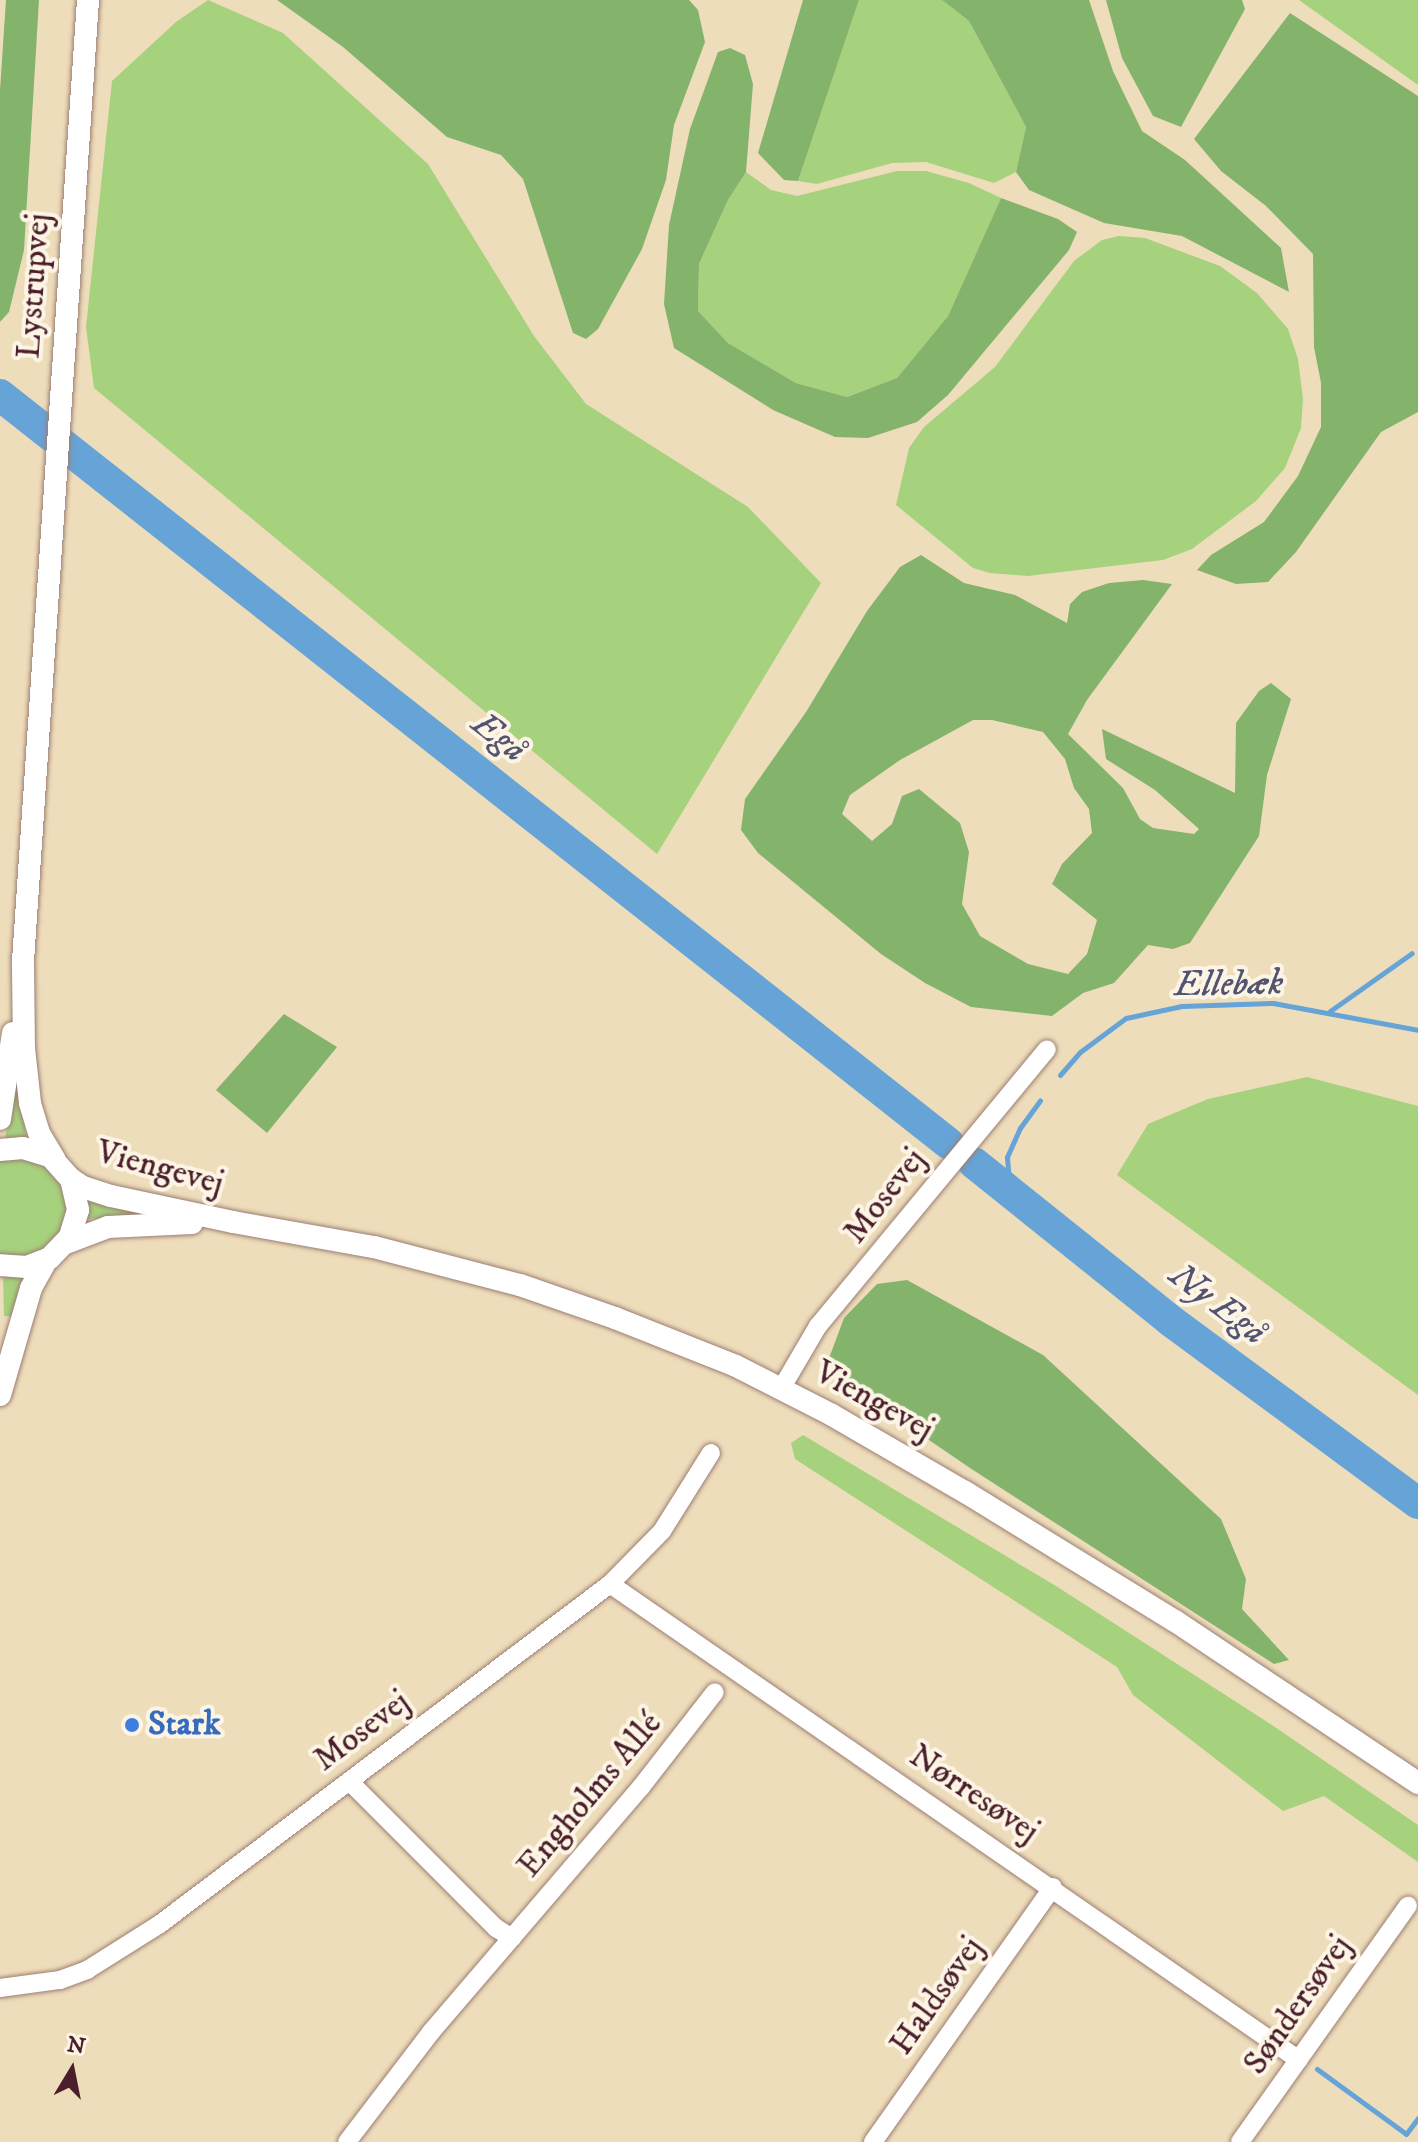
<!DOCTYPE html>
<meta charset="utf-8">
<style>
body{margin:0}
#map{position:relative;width:1418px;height:2142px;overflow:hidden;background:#edb;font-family:"IM FELL DW Pica",serif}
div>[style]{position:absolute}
.green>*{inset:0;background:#a6d17d}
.forest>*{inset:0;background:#84b36c}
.stream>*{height:5px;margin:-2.5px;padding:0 2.5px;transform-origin:2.5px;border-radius:2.5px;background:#66a3d7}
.river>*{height:32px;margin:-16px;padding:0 16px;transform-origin:16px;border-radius:16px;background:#66a3d7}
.roads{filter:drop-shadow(0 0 2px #9c7e73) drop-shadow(0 0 2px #9c7e73)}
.minor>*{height:18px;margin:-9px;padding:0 9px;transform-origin:9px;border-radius:9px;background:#fff}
.tertiary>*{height:22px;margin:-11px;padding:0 11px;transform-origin:11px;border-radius:11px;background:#fff}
.dots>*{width:22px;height:22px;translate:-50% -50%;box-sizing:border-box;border:4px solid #fcf5e5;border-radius:50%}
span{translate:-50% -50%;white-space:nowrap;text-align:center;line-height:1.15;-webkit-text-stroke:8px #fcf5e5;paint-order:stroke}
.street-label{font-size:34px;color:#4a1f2b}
.shop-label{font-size:34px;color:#366cbe;font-weight:700}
.left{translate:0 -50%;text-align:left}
.water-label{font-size:36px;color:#555470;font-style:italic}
.north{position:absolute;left:32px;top:2030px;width:80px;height:80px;-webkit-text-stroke:6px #fcf5e5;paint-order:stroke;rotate:10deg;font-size:22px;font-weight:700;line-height:32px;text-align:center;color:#4a1f2b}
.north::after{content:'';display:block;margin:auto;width:28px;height:36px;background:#4a1f2b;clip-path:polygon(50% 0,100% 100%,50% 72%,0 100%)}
</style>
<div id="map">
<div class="green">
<i style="clip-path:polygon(208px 0,283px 33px,428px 164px,534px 336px,586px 404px,748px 507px,821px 583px,657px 854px,94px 388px,86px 327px,112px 81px,176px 22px)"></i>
<i style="clip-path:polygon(859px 0,942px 0,969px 21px,1026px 127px,1016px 172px,994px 183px,926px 162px,892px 163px,817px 184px,798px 181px)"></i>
<i style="clip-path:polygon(1299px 0,1418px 0,1418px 85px)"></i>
<i style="clip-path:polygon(897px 171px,926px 171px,969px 183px,1001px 198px,948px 316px,897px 378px,847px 397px,796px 383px,728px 343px,698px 311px,699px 264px,728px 200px,746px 172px,771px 190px,797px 196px)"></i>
<i style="clip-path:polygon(1119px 236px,1145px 238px,1220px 266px,1257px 293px,1288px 329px,1298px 359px,1303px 399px,1301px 428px,1285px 468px,1256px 501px,1192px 549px,1163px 560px,1028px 576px,990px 573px,973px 568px,896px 505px,909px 448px,924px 427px,995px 367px,1074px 261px,1102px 240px)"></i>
<i style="clip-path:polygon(1307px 1077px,1418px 1106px,1418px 1395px,1117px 1175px,1148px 1124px,1208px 1099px)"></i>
<i style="clip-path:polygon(15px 1083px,20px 1086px,26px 1137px,5px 1139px)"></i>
<i style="clip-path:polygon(11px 1157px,40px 1162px,58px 1177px,68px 1201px,66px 1221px,55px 1243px,26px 1258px,0 1255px,0 1160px)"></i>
<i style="clip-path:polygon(87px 1199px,143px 1213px,143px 1215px,88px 1219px)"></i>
<i style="clip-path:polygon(3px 1276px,27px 1277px,14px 1317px,4px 1316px)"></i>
<i style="clip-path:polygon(803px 1435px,1056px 1586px,1272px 1725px,1418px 1825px,1418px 1862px,1324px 1796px,1283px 1811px,1133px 1695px,1117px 1667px,795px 1459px,791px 1443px)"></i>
</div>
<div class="forest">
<i style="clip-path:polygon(6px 0,39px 0,24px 250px,9px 312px,0 322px,0 90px)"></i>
<i style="clip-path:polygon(277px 0,689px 0,698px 10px,705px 42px,674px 125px,666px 180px,642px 249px,598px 329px,586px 339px,573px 333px,523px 179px,501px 155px,447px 137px,343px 47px)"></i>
<i style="clip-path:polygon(803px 0,859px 0,798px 181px,784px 180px,758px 153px)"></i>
<i style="clip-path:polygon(942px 0,1089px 0,1113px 71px,1142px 131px,1185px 160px,1281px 248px,1289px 292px,1182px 236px,1104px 223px,1029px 190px,1016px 172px,1026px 127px,969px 21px)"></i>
<i style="clip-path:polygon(1106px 0,1242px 0,1245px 9px,1181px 127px,1153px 116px,1122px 58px)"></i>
<i style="clip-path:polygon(1290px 13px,1418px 96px,1418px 412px,1381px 432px,1296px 552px,1268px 582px,1236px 584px,1197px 570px,1211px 555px,1264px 522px,1298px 476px,1321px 427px,1321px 383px,1314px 347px,1313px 254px,1266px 206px,1221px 171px,1194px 139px)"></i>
<i style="clip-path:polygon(730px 48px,745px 55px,753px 84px,746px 172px,728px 200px,699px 264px,698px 311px,728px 343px,796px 383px,847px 397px,897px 378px,948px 316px,1001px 198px,1058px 219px,1077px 232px,1069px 250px,948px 395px,917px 422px,868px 438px,835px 437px,773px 410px,674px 348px,664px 304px,669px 225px,690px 129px,718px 52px)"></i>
<i style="clip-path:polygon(evenodd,921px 555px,964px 583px,1015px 595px,1067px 623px,1070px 604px,1082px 592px,1109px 583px,1143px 580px,1172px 584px,1087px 700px,1068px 734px,1123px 788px,1140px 819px,1153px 828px,1194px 834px,1199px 829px,1155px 790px,1106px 759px,1102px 729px,1235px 793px,1236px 723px,1259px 691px,1271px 683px,1291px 699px,1267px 775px,1259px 836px,1190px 943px,1173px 949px,1148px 945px,1114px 983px,1083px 993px,1052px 1016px,971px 1007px,925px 983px,881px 954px,758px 853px,741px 830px,745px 799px,806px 712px,867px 611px,900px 567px,921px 555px,973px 720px,992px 720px,1043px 732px,1065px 759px,1074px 788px,1089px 809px,1092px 833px,1062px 864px,1052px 884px,1097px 920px,1087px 954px,1068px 974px,1028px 964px,980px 936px,962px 904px,969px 852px,960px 823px,919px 789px,902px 796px,892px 824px,872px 841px,842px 814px,850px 795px,900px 760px,973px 720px)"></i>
<i style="clip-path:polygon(284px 1014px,337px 1047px,267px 1133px,216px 1090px)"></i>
<i style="clip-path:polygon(907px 1280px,1043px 1355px,1221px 1519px,1246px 1579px,1242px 1609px,1289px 1660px,1274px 1664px,970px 1468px,825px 1369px,844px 1318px,877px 1284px)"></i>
</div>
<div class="stream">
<i style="left:1330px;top:1011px;width:100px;rotate:-35.3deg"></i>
<i style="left:1060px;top:1075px;width:30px;rotate:-49deg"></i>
<i style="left:1080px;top:1052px;width:57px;rotate:-36.5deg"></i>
<i style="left:1126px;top:1018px;width:57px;rotate:-12.1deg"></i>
<i style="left:1182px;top:1006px;width:91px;rotate:-1.9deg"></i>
<i style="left:1273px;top:1003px;width:147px;rotate:10.5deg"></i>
<i style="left:1010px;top:1192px;width:35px;rotate:-95deg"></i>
<i style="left:1007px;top:1157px;width:32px;rotate:-66deg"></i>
<i style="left:1020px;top:1128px;width:34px;rotate:-54deg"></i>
<i style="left:1317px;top:2069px;width:110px;rotate:36.1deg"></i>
<i style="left:1406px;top:2134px;width:20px;rotate:-53deg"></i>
</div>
<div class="river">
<i style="left:0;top:395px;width:1208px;rotate:38.27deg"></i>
<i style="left:974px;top:1163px;width:253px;rotate:38.7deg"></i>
<i style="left:1171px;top:1321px;width:307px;rotate:36.4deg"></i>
</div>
<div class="roads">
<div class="minor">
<i style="left:781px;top:1389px;width:73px;rotate:-59.6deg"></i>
<i style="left:818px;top:1326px;width:359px;rotate:-50.4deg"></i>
<i style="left:610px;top:1584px;width:837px;rotate:34.64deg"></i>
<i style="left:349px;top:1781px;width:208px;rotate:45deg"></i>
<i style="left:496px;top:1928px;width:19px;rotate:32deg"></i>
<i style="left:0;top:1988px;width:61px;rotate:-7.6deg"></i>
<i style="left:60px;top:1980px;width:29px;rotate:-20deg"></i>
<i style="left:87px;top:1970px;width:86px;rotate:-32.2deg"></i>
<i style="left:160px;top:1924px;width:564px;rotate:-37.07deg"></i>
<i style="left:610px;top:1584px;width:74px;rotate:-45.5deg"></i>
<i style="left:662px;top:1531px;width:92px;rotate:-57.9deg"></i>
<i style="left:347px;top:2142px;width:138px;rotate:-52.6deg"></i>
<i style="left:431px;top:2032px;width:323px;rotate:-49.4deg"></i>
<i style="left:641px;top:1787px;width:120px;rotate:-52.1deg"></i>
<i style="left:873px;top:2142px;width:312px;rotate:-54.8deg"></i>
<i style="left:1240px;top:2142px;width:290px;rotate:-54.6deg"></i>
</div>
<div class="tertiary">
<i style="left:0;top:1119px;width:87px;rotate:-81.4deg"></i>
<i style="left:0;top:1150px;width:23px;rotate:-5deg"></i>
<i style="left:23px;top:1148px;width:28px;rotate:17deg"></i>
<i style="left:50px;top:1156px;width:31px;rotate:48deg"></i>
<i style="left:71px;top:1179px;width:32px;rotate:77deg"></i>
<i style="left:78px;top:1210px;width:28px;rotate:107deg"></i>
<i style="left:70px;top:1237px;width:29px;rotate:134deg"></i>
<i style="left:50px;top:1258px;width:25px;rotate:159deg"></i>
<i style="left:27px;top:1267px;width:27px;rotate:-176deg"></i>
<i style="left:55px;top:1160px;width:31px;rotate:-121deg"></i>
<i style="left:39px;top:1133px;width:31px;rotate:-107deg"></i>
<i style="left:30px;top:1103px;width:54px;rotate:-96.3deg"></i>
<i style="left:24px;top:1049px;width:88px;rotate:-90.7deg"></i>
<i style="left:23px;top:961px;width:963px;rotate:-86.13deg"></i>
<i style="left:71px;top:1179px;width:14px;rotate:34deg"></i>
<i style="left:83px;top:1187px;width:29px;rotate:18deg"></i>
<i style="left:111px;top:1196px;width:125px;rotate:12deg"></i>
<i style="left:233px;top:1222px;width:143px;rotate:10.1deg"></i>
<i style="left:374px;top:1247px;width:151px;rotate:14.6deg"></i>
<i style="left:520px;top:1285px;width:101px;rotate:19.2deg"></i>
<i style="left:615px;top:1318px;width:130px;rotate:21.6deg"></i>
<i style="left:736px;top:1366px;width:108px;rotate:27deg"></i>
<i style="left:832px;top:1415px;width:154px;rotate:30.1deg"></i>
<i style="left:965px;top:1492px;width:246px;rotate:31.6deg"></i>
<i style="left:1175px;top:1621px;width:292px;rotate:33.7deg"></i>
<i style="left:66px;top:1243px;width:45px;rotate:-20.9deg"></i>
<i style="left:108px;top:1227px;width:84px;rotate:-2.7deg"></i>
<i style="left:0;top:1395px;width:111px;rotate:-73.8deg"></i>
<i style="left:31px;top:1288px;width:31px;rotate:-61deg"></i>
</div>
</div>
<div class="dots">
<i style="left:132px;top:1725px;background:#3f7fe0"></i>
</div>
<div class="street-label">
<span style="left:34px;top:286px;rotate:-86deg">Lystrupvej</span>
<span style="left:160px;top:1168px;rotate:15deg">Viengevej</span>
<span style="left:885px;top:1196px;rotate:-52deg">Mosevej</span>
<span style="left:874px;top:1401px;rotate:29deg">Viengevej</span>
<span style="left:362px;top:1731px;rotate:-37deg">Mosevej</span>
<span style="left:974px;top:1794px;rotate:34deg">Nørresøvej</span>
<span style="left:590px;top:1795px;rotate:-50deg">Engholms Allé</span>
<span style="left:937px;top:1996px;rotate:-55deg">Haldsøvej</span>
<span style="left:1298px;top:2005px;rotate:-55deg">Søndersøvej</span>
</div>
<div class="shop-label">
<span class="left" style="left:148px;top:1725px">Stark</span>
</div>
<div class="water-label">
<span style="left:499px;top:737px;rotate:38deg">Egå</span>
<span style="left:1229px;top:984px;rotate:-1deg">Ellebæk</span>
<span style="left:1218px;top:1304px;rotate:37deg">Ny Egå</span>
</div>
<div class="north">N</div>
</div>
